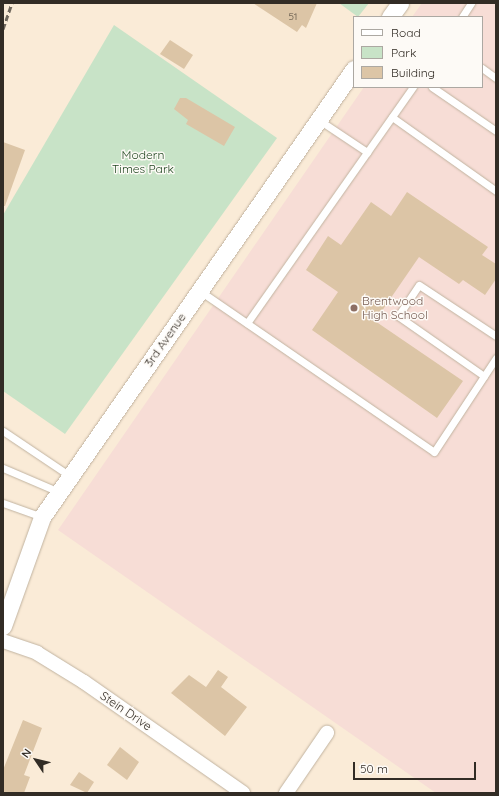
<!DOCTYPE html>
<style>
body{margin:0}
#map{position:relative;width:499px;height:796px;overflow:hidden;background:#faebd7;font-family:Quicksand,sans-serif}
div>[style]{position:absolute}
.education>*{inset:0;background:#f7ddd6}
.green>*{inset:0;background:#c8e3c7}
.building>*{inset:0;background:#dcc5a6}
.roads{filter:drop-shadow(0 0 1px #c1b3a0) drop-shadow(0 0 1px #c1b3a0)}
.service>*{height:7px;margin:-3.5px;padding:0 3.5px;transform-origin:3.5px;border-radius:3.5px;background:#fff}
.minor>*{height:14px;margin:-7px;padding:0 7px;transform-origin:7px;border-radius:7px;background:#fff}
.tertiary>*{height:17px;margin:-8.5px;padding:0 8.5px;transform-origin:8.5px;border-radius:8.5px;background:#fff}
.rail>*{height:3px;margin-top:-1.5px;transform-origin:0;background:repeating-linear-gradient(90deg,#70685d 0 6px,transparent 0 9px)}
.dots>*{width:11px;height:11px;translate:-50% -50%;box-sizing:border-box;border:2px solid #fdfaf6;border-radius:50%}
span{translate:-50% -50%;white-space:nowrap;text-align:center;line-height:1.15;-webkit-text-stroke:3px #fdfaf6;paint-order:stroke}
.number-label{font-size:10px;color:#5c5245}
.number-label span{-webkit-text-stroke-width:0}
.park-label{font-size:12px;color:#204720}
.education-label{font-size:12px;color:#785e54}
.left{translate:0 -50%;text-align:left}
.street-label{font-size:12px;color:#322c25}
.frame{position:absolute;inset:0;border:4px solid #322c25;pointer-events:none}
.legend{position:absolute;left:353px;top:16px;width:130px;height:72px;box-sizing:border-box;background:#fdfaf6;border:1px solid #aca8a2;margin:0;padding:5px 7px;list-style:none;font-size:12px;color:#322c25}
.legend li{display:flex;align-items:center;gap:8px;height:20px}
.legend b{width:20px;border:1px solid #aca8a2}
.north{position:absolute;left:16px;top:740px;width:40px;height:40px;-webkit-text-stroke:3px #fdfaf6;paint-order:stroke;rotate:305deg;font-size:11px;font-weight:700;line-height:16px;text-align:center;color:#322c25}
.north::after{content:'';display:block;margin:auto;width:14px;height:18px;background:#322c25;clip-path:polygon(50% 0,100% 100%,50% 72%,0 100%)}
.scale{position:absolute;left:353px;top:762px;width:123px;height:18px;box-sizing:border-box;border:2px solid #322c25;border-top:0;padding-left:5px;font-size:12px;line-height:14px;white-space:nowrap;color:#322c25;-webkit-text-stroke:3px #fdfaf6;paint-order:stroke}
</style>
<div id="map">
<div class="education">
<i style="clip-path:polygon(422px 3px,496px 3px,496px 793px,436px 793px,58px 530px,364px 87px,482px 87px,482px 17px,412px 17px)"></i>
</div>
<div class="green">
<i style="clip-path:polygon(339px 3px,369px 3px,358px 17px)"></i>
<i style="clip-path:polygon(114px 25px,277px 138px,65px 434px,3px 391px,3px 215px)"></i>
</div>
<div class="building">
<i style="clip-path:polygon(253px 3px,317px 3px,306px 28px,302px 25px,297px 32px)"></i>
<i style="clip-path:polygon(170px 40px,193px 55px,184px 69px,160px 54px)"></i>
<i style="clip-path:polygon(180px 98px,186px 98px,235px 127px,224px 146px,186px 124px,188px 120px,174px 109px)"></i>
<i style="clip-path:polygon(3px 142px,25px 150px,5px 206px,3px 206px)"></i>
<i style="clip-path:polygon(407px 192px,488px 247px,482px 255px,496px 264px,496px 279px,485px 295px,463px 280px,459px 284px,419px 257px,375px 321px,463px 381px,437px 418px,312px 330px,338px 292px,306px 270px,328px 236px,341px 245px,371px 202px,391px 216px)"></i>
<i style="clip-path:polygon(218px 670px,228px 677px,221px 687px,247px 707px,225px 736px,171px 693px,189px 675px,206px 687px)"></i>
<i style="clip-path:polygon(23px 720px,42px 728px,24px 775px,30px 777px,24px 793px,3px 793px,3px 770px)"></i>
<i style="clip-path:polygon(120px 747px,139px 762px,127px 780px,107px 765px)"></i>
<i style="clip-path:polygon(79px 772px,94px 782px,87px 793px,70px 785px)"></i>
</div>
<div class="roads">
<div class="service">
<i style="left:462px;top:17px;width:17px;rotate:-57deg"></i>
<i style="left:482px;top:68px;width:17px;rotate:36deg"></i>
<i style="left:432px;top:87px;width:78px;rotate:34.5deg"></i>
<i style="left:392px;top:117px;width:128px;rotate:35.4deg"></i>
<i style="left:319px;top:120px;width:58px;rotate:33.7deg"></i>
<i style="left:200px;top:291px;width:284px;rotate:34.5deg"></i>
<i style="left:434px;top:452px;width:113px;rotate:-56.6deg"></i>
<i style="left:247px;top:323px;width:289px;rotate:-54.9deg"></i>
<i style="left:484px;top:376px;width:105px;rotate:-145.1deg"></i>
<i style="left:398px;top:316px;width:37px;rotate:-56deg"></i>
<i style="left:419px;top:285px;width:92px;rotate:33.5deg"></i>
<i style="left:3px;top:431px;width:81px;rotate:33.9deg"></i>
<i style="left:3px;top:468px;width:61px;rotate:23.2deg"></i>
<i style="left:3px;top:503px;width:41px;rotate:19.7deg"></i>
</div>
<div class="minor">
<i style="left:3px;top:641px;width:36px;rotate:19deg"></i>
<i style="left:37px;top:653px;width:55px;rotate:31.7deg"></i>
<i style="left:84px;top:682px;width:194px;rotate:34.9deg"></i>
<i style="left:286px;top:793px;width:73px;rotate:-55.7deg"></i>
</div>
<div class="tertiary">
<i style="left:390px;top:17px;width:17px;rotate:-54deg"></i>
<i style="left:3px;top:626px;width:116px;rotate:-70.3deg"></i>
<i style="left:42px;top:517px;width:546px;rotate:-55.15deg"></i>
</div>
</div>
<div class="rail">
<i style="left:3px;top:29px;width:28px;rotate:-71deg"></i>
</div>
<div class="dots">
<i style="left:354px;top:308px;background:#8d6e63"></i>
</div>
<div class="number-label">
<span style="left:293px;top:17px">51</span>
</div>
<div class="park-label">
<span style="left:143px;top:162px">Modern<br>Times Park</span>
</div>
<div class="education-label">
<span class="left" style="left:362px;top:308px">Brentwood<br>High School</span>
</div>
<div class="street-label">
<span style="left:165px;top:340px;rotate:-55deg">3rd Avenue</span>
<span style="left:126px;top:711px;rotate:34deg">Stein Drive</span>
</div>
<div class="frame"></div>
<ul class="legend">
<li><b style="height:5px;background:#fff"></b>Road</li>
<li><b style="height:11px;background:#c8e3c7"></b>Park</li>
<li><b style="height:11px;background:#dcc5a6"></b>Building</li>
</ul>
<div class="north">N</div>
<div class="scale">50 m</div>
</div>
